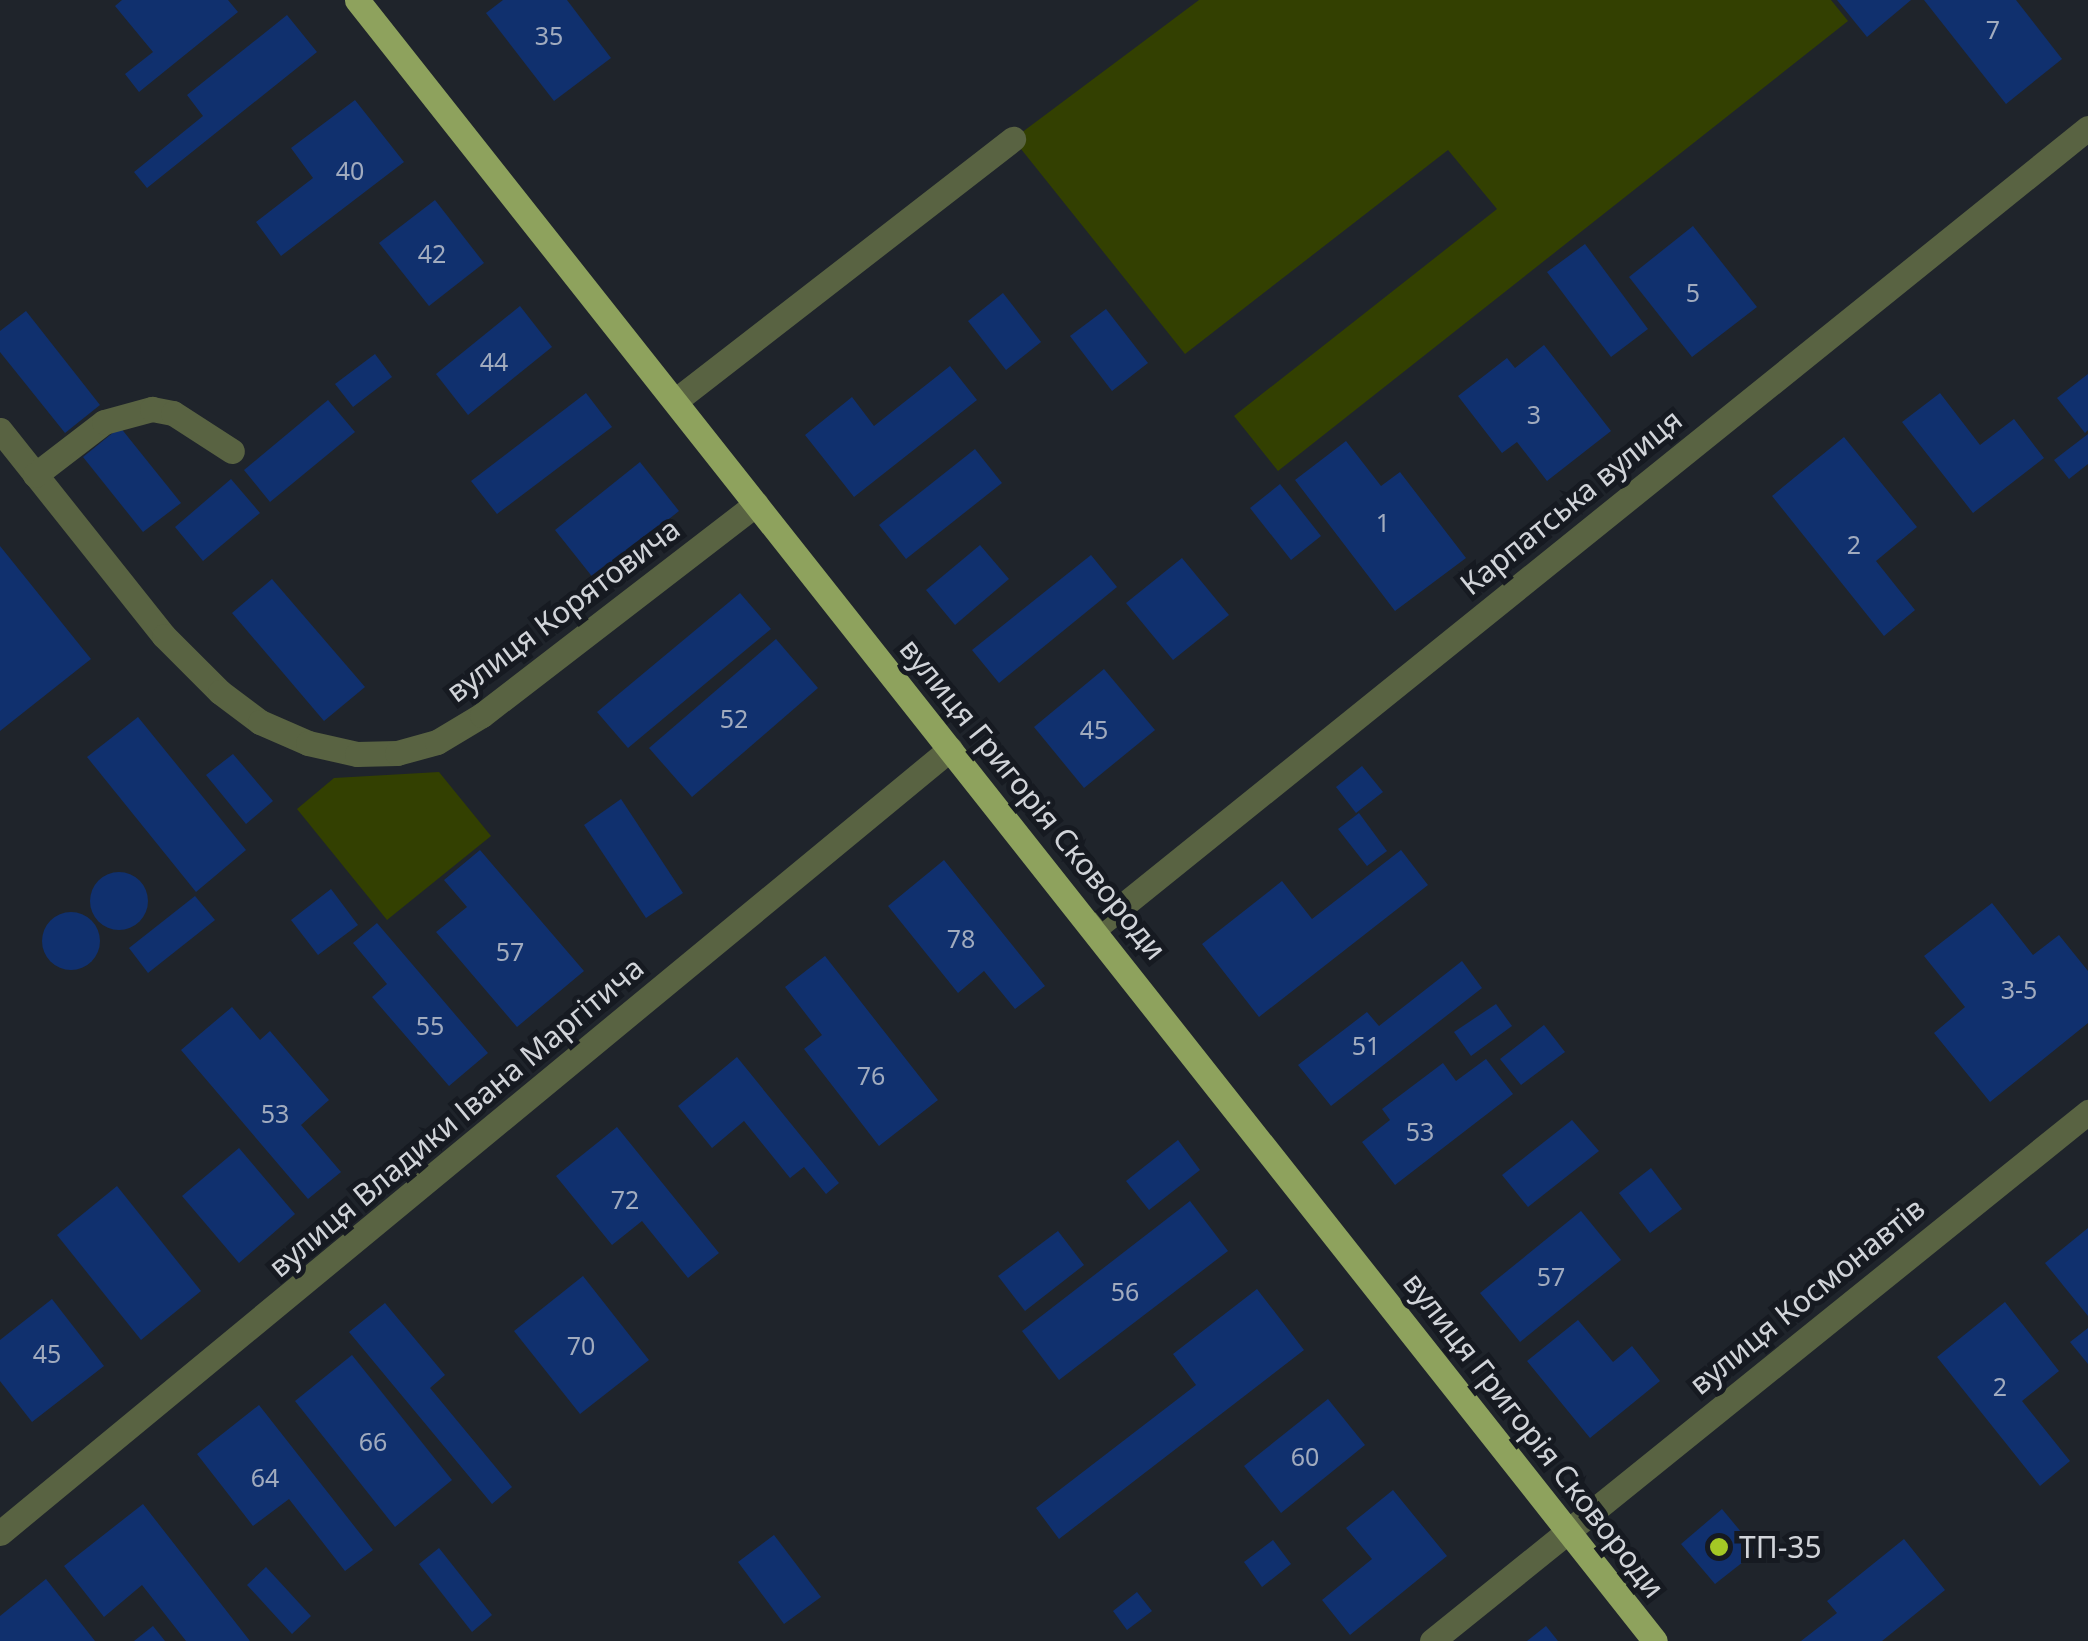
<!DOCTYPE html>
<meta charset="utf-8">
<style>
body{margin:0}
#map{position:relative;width:2088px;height:1641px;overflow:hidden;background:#1f242b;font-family:"Noto Sans",sans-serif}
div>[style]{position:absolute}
.green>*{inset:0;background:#334001}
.building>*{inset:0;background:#10306e}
.round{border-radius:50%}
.minor>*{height:25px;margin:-12.5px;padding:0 12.5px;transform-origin:12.5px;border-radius:12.5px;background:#596342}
.major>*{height:25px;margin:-12.5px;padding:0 12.5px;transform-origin:12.5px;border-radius:12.5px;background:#8ea25d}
.dots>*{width:28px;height:28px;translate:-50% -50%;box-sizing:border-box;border:5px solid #161a21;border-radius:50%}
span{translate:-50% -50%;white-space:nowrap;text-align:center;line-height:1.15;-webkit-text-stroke:10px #161a21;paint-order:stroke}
.number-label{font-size:25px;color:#a1abbe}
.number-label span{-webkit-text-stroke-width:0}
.street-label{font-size:30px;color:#d1d4d9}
.poi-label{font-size:30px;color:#d1d4d9}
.left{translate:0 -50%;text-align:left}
</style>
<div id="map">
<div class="green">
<i style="clip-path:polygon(1199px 0,1831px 0,1848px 21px,1278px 471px,1234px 416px,1497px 209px,1448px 150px,1185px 354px,1013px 139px)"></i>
<i style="clip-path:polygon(439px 772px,491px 836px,387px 920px,297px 809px,334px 778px)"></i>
</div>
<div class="building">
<i style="clip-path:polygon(122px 0,228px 0,238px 12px,139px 92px,125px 74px,153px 52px,115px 6px)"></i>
<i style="clip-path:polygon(503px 0,567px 0,611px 58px,554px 101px,486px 13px)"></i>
<i style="clip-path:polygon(1837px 0,1911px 0,1867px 37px)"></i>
<i style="clip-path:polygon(1924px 0,2016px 0,2062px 59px,2006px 104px)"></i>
<i style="clip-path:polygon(287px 15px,317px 52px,147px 188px,134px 172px,203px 116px,187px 95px)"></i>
<i style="clip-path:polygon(355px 100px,404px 162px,281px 256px,256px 222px,313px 178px,291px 148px)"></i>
<i style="clip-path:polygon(435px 200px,484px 263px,429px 306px,379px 243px)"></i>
<i style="clip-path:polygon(1693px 226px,1757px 307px,1692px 357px,1629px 277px)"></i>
<i style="clip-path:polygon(1585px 244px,1648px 329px,1611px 357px,1547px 272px)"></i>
<i style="clip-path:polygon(1003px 293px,1041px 342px,1006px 370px,968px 321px)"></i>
<i style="clip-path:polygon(520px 306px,552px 347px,468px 415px,436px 374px)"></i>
<i style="clip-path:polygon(1106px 309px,1148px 363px,1112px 391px,1070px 336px)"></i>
<i style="clip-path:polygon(26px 311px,100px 405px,65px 433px,0 352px,0 331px)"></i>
<i style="clip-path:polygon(1544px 345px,1611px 431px,1547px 481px,1517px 442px,1502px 453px,1458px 396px,1507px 358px,1515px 368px)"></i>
<i style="clip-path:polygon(375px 354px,392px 377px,353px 407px,335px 384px)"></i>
<i style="clip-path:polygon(950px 366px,977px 400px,854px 497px,805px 435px,852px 397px,874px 426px)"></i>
<i style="clip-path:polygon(2088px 374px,2088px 430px,2085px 433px,2057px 398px)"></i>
<i style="clip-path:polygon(586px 393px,612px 427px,497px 514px,471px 481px)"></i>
<i style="clip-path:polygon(1940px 393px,1980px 445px,2014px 419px,2044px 458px,1973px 513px,1902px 422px)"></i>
<i style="clip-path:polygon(328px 400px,355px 432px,270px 502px,244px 470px)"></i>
<i style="clip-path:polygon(120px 427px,181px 503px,143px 532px,83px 457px)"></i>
<i style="clip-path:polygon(2088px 434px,2088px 464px,2069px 479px,2054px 460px)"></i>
<i style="clip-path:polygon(1844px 437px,1917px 527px,1876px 561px,1915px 610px,1884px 636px,1772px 496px)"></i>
<i style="clip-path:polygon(1346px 441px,1381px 486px,1400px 472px,1466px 558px,1395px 611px,1295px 480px)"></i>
<i style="clip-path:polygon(975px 449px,1002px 483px,906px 559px,879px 525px)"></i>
<i style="clip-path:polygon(640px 462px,679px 511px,594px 579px,555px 530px)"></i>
<i style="clip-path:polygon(231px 479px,260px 513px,203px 561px,175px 527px)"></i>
<i style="clip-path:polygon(1280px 484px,1321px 536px,1291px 560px,1250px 508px)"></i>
<i style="clip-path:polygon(980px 545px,1009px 579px,955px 625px,926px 590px)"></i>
<i style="clip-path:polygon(0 546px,91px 659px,0 731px)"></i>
<i style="clip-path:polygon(1091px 555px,1117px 587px,999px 683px,972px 650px)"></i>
<i style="clip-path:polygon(1182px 558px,1229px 615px,1173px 660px,1126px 603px)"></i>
<i style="clip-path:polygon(272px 579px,365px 687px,324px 721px,232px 613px)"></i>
<i style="clip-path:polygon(740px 593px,771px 629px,628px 748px,597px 712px)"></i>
<i style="clip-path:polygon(776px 639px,818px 688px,692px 797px,649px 748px)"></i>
<i style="clip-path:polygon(1104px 669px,1155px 730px,1084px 788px,1034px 727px)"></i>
<i style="clip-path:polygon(138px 717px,246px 850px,196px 892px,87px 757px)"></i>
<i style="clip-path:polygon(233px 754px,273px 801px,246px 824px,206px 775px)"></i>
<i style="clip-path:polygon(1362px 766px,1383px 792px,1356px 813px,1336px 787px)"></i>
<i style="clip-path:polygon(621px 799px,683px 893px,646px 918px,584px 825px)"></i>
<i style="clip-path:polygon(1359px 813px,1387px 851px,1367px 866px,1338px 829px)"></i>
<i style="clip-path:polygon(480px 850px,584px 971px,517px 1027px,436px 932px,467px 907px,444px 880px)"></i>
<i style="clip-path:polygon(1401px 850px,1428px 885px,1259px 1017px,1202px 944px,1282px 881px,1312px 919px)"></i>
<i style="clip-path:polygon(944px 860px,1045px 986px,1015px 1009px,984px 971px,958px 993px,888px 906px)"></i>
<i class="round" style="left:90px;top:872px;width:58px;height:58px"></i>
<i style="clip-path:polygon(331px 889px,358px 925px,318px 955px,291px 920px)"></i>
<i style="clip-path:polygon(195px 896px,215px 920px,148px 973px,129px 948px)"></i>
<i style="clip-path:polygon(1992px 903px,2033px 955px,2059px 935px,2088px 971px,2088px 1023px,1990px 1102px,1934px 1033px,1965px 1007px,1924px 956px)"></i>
<i class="round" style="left:42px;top:912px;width:58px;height:58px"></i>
<i style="clip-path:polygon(377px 923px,488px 1053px,449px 1086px,372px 997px,387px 984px,353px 943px)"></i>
<i style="clip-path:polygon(825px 956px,938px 1100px,879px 1146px,804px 1049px,822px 1035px,785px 987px)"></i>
<i style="clip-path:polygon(1462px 961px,1482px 988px,1331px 1106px,1298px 1065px,1367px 1012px,1379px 1026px)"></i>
<i style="clip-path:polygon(1496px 1004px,1512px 1026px,1471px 1056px,1454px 1032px)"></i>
<i style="clip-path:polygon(232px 1007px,260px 1040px,270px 1031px,329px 1100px,301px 1125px,341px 1172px,308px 1199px,181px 1050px)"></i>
<i style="clip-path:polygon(1544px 1025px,1565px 1052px,1521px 1085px,1500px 1059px)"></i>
<i style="clip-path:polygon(737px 1057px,839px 1183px,826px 1194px,804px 1167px,790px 1178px,744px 1121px,712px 1148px,678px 1106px)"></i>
<i style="clip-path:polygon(1486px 1059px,1513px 1094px,1395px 1185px,1362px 1142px,1390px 1120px,1382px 1109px,1443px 1063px,1456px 1081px)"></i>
<i style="clip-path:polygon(1572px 1120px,1599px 1151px,1528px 1207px,1502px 1175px)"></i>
<i style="clip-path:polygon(617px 1127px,719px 1253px,688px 1278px,642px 1221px,612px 1245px,556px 1176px)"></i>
<i style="clip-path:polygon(1178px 1140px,1200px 1170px,1149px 1210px,1126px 1181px)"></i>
<i style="clip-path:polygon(239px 1148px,295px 1214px,239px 1263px,182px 1196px)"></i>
<i style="clip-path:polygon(1651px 1168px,1682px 1209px,1650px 1233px,1619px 1193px)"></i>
<i style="clip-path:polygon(117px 1186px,201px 1291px,141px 1340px,57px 1235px)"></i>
<i style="clip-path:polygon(1190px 1201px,1228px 1251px,1059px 1380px,1022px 1331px)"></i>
<i style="clip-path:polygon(1581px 1211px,1621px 1260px,1520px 1342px,1480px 1293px)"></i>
<i style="clip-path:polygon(2088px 1228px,2088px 1316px,2045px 1263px)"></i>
<i style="clip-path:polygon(1058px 1231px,1084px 1265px,1025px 1311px,998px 1276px)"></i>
<i style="clip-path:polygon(583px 1276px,649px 1360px,580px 1414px,514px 1331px)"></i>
<i style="clip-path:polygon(1257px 1289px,1304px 1350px,1059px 1539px,1036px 1508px,1196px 1385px,1173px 1354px)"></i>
<i style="clip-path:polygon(52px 1299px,104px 1366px,32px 1422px,0 1381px,0 1340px)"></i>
<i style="clip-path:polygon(2005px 1302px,2059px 1371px,2022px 1401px,2070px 1461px,2040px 1486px,1937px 1357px)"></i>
<i style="clip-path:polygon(385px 1303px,445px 1375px,430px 1388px,512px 1487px,492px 1504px,349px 1332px)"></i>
<i style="clip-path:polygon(1578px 1320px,1613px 1362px,1632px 1346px,1660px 1381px,1590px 1438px,1527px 1361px)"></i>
<i style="clip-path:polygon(2088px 1328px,2088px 1364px,2070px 1342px)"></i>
<i style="clip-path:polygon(352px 1355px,452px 1480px,395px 1527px,295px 1401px)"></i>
<i style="clip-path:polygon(1328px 1399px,1365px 1445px,1281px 1513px,1244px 1466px)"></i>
<i style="clip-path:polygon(259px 1405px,373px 1550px,345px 1571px,289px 1499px,253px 1526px,197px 1454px)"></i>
<i style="clip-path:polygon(1393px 1490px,1447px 1556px,1350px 1635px,1322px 1600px,1372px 1559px,1346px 1528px)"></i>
<i style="clip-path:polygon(143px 1504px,250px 1641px,186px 1641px,142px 1585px,104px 1617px,64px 1566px)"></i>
<i style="clip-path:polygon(1722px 1509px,1757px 1551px,1715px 1584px,1681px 1544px)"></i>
<i style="clip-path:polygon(774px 1535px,821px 1597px,784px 1624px,738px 1562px)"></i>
<i style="clip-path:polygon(1904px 1539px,1945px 1590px,1882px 1641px,1801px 1641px,1837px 1613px,1827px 1601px)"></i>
<i style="clip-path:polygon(1273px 1540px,1291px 1564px,1262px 1587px,1244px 1562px)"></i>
<i style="clip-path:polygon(439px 1548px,492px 1615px,472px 1632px,419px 1564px)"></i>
<i style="clip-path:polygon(266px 1567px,311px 1616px,292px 1634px,247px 1585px)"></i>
<i style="clip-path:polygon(46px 1579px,95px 1641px,0 1641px,0 1616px)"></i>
<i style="clip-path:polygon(1137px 1592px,1152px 1611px,1127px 1630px,1113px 1611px)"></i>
<i style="clip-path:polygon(153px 1626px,165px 1641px,134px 1641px)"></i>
<i style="clip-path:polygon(1546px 1626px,1558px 1641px,1527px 1641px)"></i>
</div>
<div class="minor">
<i style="left:675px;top:401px;width:428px;rotate:-37.8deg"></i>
<i style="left:0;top:430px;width:263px;rotate:51.5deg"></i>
<i style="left:164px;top:636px;width:79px;rotate:45deg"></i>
<i style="left:220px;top:692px;width:50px;rotate:36.9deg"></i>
<i style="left:260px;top:722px;width:52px;rotate:23.6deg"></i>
<i style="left:308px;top:743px;width:50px;rotate:12.7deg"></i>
<i style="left:357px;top:754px;width:40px;rotate:-1.4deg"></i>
<i style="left:397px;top:753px;width:41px;rotate:-15.4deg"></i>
<i style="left:437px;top:742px;width:52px;rotate:-31deg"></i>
<i style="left:482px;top:715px;width:346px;rotate:-37.6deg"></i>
<i style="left:35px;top:475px;width:87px;rotate:-37.5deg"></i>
<i style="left:104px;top:422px;width:50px;rotate:-15.2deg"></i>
<i style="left:152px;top:409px;width:21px;rotate:11deg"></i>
<i style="left:173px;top:413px;width:70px;rotate:32.8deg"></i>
<i style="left:1095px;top:928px;width:1275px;rotate:-38.86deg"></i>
<i style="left:0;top:1533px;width:1232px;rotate:-39.53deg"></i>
<i style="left:1432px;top:1641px;width:843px;rotate:-38.88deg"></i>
</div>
<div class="major">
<i style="left:357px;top:0;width:2092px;rotate:51.66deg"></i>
</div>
<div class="dots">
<i style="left:1719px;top:1547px;background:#a4c825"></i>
</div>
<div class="number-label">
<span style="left:1993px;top:29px">7</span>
<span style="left:549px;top:35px">35</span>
<span style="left:350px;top:170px">40</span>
<span style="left:432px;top:253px">42</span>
<span style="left:1693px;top:292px">5</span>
<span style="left:494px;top:361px">44</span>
<span style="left:1534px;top:414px">3</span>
<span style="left:1383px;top:522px">1</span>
<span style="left:1854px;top:544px">2</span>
<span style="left:734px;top:718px">52</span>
<span style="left:1094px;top:729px">45</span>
<span style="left:961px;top:938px">78</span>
<span style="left:510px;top:951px">57</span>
<span style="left:2019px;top:989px">3-5</span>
<span style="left:430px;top:1025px">55</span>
<span style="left:1366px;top:1045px">51</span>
<span style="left:871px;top:1075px">76</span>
<span style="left:275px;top:1113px">53</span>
<span style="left:1420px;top:1131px">53</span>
<span style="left:625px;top:1199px">72</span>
<span style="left:1551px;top:1276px">57</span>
<span style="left:1125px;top:1291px">56</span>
<span style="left:581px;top:1345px">70</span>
<span style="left:47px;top:1353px">45</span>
<span style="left:2000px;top:1386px">2</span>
<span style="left:373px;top:1441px">66</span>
<span style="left:1305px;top:1456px">60</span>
<span style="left:265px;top:1477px">64</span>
</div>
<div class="street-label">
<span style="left:1571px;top:502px;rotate:-39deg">Карпатська вулиця</span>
<span style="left:563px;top:610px;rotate:-37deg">вулиця Корятовича</span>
<span style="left:1033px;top:799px;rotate:51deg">вулиця Григорія Сковороди</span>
<span style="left:456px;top:1117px;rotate:-40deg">вулиця Владики Івана Маргітича</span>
<span style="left:1807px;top:1296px;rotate:-39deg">вулиця Космонавтів</span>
<span style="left:1534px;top:1435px;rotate:52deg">вулиця Григорія Сковороди</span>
</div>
<div class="poi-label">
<span class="left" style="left:1739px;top:1547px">ТП-35</span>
</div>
</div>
